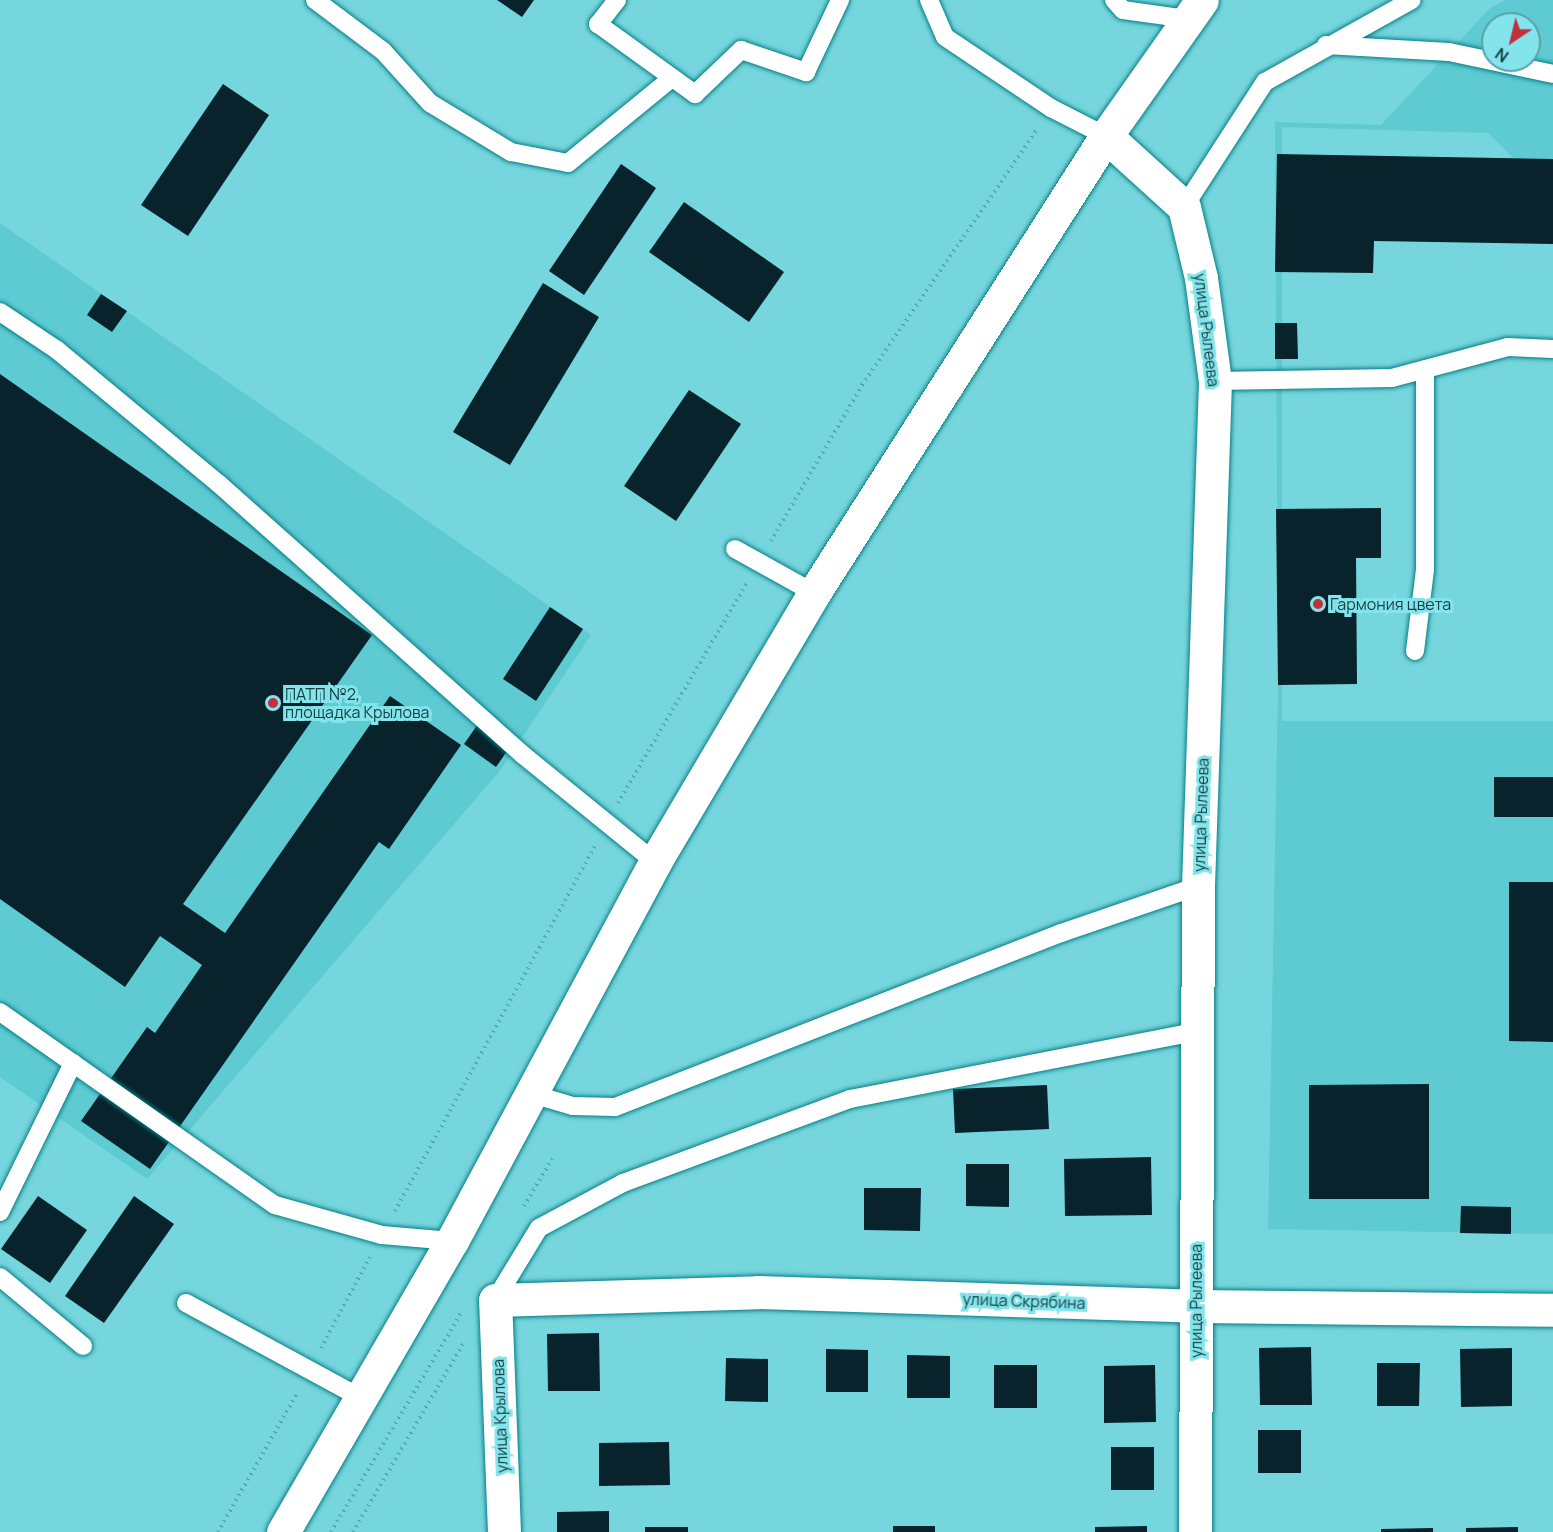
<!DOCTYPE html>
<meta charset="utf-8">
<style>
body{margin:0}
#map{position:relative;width:1553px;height:1532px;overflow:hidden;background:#76d6dd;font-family:Manrope,sans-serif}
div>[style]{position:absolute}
.built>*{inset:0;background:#5ecbd3}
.building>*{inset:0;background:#08232b}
.path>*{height:4px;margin-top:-2px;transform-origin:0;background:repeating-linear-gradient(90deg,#57a6ac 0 1.5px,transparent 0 6px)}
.roads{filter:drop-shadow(0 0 2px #057f86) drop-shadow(0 0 2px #057f86)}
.lane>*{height:18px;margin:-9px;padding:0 9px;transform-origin:9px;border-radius:9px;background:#fff}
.street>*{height:33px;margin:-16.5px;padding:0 16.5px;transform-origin:16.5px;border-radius:16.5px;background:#fff}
.dots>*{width:16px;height:16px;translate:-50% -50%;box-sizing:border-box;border:3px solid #83e4eb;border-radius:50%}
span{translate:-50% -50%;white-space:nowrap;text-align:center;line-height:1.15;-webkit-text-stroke:6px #83e4eb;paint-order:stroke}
.street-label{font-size:16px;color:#153f42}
.poi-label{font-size:16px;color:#153f42}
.left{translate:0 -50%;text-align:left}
.north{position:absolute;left:1481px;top:12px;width:60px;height:60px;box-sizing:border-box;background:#83e4eb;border:2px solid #57a2a7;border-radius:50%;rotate:215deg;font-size:16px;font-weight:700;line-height:24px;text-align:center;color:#153f42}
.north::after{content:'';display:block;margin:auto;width:21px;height:27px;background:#c1313c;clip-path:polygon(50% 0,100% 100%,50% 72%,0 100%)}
</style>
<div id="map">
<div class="built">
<i style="clip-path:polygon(evenodd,1505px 0,1553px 0,1553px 197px,1488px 133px,1282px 127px,1282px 721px,1553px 721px,1553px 1234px,1268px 1229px,1278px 685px,1275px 122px,1381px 125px,1490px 8px,1505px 0,1493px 24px,1529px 24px,1529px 60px,1493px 60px,1493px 24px)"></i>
<i style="clip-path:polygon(0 223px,591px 635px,499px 772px,147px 1179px,0 1077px)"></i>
</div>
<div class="building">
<i style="clip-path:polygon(497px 0,534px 0,522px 17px)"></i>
<i style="clip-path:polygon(223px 84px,269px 115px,188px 236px,141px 205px)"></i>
<i style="clip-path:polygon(1277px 154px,1553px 159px,1553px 244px,1374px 241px,1373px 273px,1275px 272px)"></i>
<i style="clip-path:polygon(621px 164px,656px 188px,584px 295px,549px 271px)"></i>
<i style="clip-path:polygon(684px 202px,784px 272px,749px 322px,649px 252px)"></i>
<i style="clip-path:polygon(543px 283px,599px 317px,510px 465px,453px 432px)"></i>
<i style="clip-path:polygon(101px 294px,127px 311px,112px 332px,87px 315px)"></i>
<i style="clip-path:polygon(1275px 323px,1297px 323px,1298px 359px,1275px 359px)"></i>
<i style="clip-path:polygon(0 374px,372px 635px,183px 904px,225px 933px,390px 696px,461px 745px,389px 849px,379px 842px,150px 1169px,81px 1121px,147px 1027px,155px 1033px,202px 965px,160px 936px,125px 987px,0 899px)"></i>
<i style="clip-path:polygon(689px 390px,741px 424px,676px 521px,624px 486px)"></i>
<i style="clip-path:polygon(1381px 508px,1381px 558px,1356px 558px,1357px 684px,1278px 685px,1276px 509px)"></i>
<i style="clip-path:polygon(550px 607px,583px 629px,536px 701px,503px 679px)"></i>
<i style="clip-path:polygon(478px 724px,510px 747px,496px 767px,464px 744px)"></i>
<i style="clip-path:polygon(1494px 777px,1553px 777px,1553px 817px,1494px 817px)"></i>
<i style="clip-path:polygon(1509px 882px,1553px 882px,1553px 1042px,1509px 1041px)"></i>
<i style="clip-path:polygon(1429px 1084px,1429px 1199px,1309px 1199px,1309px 1085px)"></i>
<i style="clip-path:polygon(1047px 1085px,1049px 1129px,955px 1133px,953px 1089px)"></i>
<i style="clip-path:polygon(1151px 1157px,1152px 1215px,1065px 1216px,1064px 1159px)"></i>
<i style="clip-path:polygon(966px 1164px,1009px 1164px,1009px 1207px,966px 1206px)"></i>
<i style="clip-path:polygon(864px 1188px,921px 1188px,920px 1231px,864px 1230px)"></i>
<i style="clip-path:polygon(38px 1196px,87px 1230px,50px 1283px,1px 1249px)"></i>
<i style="clip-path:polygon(134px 1196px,174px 1224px,104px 1323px,65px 1296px)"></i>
<i style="clip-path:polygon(1461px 1206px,1511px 1207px,1511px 1234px,1460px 1233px)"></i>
<i style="clip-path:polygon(599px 1333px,600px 1391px,548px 1391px,547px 1334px)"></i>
<i style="clip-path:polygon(1311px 1347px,1312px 1405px,1260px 1405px,1259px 1348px)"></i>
<i style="clip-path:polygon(1512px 1348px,1512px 1406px,1461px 1407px,1460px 1349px)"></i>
<i style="clip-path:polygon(826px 1349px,868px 1350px,868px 1392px,826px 1392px)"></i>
<i style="clip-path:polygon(907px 1355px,950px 1356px,950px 1398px,907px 1398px)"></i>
<i style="clip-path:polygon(726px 1358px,768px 1359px,768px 1402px,725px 1401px)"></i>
<i style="clip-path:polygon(1377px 1363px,1420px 1363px,1419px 1406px,1377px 1406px)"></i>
<i style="clip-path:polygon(994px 1365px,1037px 1365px,1037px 1408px,994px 1408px)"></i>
<i style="clip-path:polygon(1155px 1365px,1156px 1422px,1104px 1423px,1104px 1366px)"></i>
<i style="clip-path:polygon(1258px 1430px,1301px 1430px,1301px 1473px,1258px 1473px)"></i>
<i style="clip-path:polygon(669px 1442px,670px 1485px,599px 1486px,599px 1443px)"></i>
<i style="clip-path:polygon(1111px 1447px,1154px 1447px,1154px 1490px,1111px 1490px)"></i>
<i style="clip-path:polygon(609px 1511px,609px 1532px,557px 1532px,557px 1512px)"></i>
<i style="clip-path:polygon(893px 1526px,935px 1526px,935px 1532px,893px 1532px)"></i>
<i style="clip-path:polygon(1147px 1526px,1147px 1532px,1095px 1532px,1095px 1527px)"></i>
<i style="clip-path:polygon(645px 1527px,688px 1527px,688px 1532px,645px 1532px)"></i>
<i style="clip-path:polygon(1518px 1527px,1518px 1532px,1466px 1532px,1466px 1528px)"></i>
<i style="clip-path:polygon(1433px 1528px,1433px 1532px,1381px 1532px,1381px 1529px)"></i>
</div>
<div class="path">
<i style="left:771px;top:541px;width:181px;rotate:-59.7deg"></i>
<i style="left:862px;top:385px;width:310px;rotate:-55.6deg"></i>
<i style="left:618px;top:803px;width:254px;rotate:-59.7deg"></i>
<i style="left:524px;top:1206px;width:55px;rotate:-59.2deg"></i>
<i style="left:395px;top:1211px;width:418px;rotate:-61.3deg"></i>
<i style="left:321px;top:1348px;width:103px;rotate:-61.7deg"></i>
<i style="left:218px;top:1532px;width:161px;rotate:-60.3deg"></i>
<i style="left:331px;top:1532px;width:257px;rotate:-59.3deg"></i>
<i style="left:353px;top:1532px;width:218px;rotate:-59.7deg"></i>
</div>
<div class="roads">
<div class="lane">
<i style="left:315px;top:0;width:85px;rotate:36.9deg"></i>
<i style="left:383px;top:51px;width:70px;rotate:47.9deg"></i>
<i style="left:430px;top:103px;width:95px;rotate:31.2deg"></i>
<i style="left:511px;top:152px;width:58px;rotate:10.9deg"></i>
<i style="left:568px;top:163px;width:134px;rotate:-39.3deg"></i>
<i style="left:617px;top:0;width:31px;rotate:128deg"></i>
<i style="left:598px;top:24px;width:120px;rotate:35.8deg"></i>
<i style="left:695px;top:94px;width:64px;rotate:-43.7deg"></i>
<i style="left:741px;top:50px;width:69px;rotate:18.7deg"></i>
<i style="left:806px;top:72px;width:80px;rotate:-64.7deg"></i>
<i style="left:929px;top:0;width:40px;rotate:66.6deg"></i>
<i style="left:945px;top:37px;width:128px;rotate:33.8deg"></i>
<i style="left:1051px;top:108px;width:62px;rotate:27deg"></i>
<i style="left:1114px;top:0;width:13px;rotate:48deg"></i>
<i style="left:1123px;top:10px;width:66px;rotate:7.9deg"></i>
<i style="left:1326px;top:45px;width:123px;rotate:3.3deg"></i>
<i style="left:1449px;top:52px;width:106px;rotate:11.9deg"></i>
<i style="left:1184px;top:207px;width:149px;rotate:-57.1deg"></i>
<i style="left:1265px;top:82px;width:168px;rotate:-29.2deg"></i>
<i style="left:0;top:312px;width:69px;rotate:33.7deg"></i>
<i style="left:57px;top:350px;width:210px;rotate:39.6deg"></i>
<i style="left:219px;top:484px;width:407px;rotate:41.7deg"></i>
<i style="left:523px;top:755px;width:170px;rotate:39deg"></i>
<i style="left:1215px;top:381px;width:177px;rotate:-1deg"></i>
<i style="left:1392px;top:378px;width:120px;rotate:-15deg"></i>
<i style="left:1508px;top:347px;width:45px;rotate:2.5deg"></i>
<i style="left:735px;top:549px;width:90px;rotate:29.1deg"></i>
<i style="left:1415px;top:651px;width:82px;rotate:-83deg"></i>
<i style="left:1425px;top:570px;width:201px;rotate:-90deg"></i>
<i style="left:0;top:1012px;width:336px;rotate:35.1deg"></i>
<i style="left:275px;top:1205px;width:111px;rotate:15.7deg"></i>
<i style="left:382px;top:1235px;width:70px;rotate:4.9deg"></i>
<i style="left:529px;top:1093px;width:46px;rotate:16.5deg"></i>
<i style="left:573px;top:1106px;width:42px;rotate:1.4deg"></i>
<i style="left:615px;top:1107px;width:479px;rotate:-21.3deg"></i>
<i style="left:1061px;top:933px;width:145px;rotate:-18.9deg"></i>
<i style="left:0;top:1212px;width:166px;rotate:-63.9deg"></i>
<i style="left:0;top:1277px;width:108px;rotate:39.7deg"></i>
<i style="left:495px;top:1300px;width:84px;rotate:-58.6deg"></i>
<i style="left:539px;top:1228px;width:95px;rotate:-28.2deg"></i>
<i style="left:623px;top:1183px;width:242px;rotate:-20.3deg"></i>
<i style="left:850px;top:1099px;width:357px;rotate:-11deg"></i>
<i style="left:186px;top:1303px;width:199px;rotate:28.5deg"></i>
</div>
<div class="street">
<i style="left:1106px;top:136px;width:105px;rotate:42.3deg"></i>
<i style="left:1184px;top:207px;width:73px;rotate:76.5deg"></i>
<i style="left:1201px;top:278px;width:104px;rotate:82.3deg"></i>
<i style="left:1215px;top:381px;width:505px;rotate:91.93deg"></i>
<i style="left:1198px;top:886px;width:646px;rotate:90.27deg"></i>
<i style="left:283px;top:1532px;width:337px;rotate:-59.9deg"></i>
<i style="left:452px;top:1241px;width:430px;rotate:-61.8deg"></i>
<i style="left:655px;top:862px;width:312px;rotate:-59.4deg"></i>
<i style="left:814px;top:593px;width:542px;rotate:-57.42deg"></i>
<i style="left:1106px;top:136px;width:166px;rotate:-54.8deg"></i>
<i style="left:504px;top:1532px;width:232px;rotate:-92.2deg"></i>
<i style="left:495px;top:1300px;width:263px;rotate:-1.7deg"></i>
<i style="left:758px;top:1292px;width:438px;rotate:1.8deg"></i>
<i style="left:1196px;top:1306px;width:357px;rotate:0.6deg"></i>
</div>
</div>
<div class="dots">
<i style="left:1318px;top:604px;background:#c1313c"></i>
<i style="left:273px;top:703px;background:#c1313c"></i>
</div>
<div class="street-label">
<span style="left:1207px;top:330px;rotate:83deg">улица Рылеева</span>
<span style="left:1201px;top:815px;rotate:-88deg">улица Рылеева</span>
<span style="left:1024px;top:1301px;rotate:2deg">улица Скрябина</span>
<span style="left:1196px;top:1301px;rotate:-90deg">улица Рылеева</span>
<span style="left:500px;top:1416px;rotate:-92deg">улица Крылова</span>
</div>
<div class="poi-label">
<span class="left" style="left:1330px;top:604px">Гармония цвета</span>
<span class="left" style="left:285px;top:703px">ПАТП №2,<br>площадка Крылова</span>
</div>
<div class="north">N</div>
</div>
